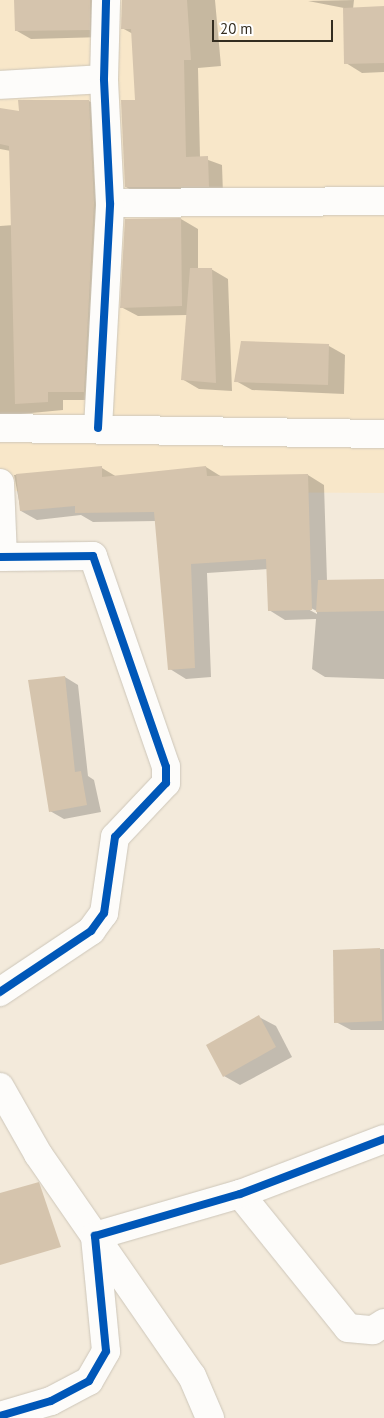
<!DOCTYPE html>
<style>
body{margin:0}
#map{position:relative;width:384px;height:1418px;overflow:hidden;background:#f3eadb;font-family:"PT Sans",sans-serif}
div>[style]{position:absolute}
.built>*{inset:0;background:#f8e7c9}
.shadow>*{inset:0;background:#0003}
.building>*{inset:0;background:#d5c4ad}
.roads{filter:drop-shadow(0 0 1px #cdc6b9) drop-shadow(0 0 1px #cdc6b9)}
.street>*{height:28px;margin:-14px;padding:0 14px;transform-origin:14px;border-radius:14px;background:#fdfcfa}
.cycleway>*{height:8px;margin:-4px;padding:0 4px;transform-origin:4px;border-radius:4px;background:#0057b8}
span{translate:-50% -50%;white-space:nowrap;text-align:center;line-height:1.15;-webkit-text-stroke:4px #fff;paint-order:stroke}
.scale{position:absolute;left:212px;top:20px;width:121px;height:22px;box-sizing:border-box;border:2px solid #342d20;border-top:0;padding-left:6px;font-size:15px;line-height:18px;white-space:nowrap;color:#342d20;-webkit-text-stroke:4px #fff;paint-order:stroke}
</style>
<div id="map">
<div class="built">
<i style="clip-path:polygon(0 0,384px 0,384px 493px,0 491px)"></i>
</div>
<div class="shadow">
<i style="clip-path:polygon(15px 0,107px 0,104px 37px,31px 39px,17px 31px)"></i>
<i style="clip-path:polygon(123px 0,215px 0,221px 66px,198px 68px,200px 157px,222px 165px,223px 194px,140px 195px,126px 187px,136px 101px,133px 34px,122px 28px)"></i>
<i style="clip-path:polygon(354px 0,353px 9px,384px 7px,384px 72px,362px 73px,346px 63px,344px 8px,308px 1px)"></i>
<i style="clip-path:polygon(89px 101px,104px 110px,99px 400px,63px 400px,63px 410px,0 416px,0 226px,14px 225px,11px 151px,0 149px,0 109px,20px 112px)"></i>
<i style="clip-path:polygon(181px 219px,198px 229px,198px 269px,211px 269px,228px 279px,232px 391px,199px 389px,182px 379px,188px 315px,138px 316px,121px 307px,126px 220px)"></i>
<i style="clip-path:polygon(329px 346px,345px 355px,344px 394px,252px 390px,236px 381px)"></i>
<i style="clip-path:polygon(evenodd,206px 467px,222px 477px,308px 475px,324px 485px,327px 581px,384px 581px,384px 679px,325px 677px,312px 669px,316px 619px,285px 620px,269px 610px,268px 569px,207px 573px,211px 677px,186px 679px,170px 669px,156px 521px,93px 522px,81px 515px,37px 520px,21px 511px,14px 475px,102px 468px,117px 477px,206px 467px,307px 606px,317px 611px,317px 614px,306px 608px,307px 606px)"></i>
<i style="clip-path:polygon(65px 677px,78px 685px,88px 776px,94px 780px,101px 812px,64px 819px,50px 811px)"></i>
<i style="clip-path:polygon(384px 949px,384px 1030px,351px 1030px,336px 1022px,334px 951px)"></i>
<i style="clip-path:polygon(259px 1017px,276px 1026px,292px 1057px,240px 1085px,224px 1076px)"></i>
</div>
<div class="building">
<i style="clip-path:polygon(14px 0,90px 0,90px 30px,15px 31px)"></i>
<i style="clip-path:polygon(122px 0,187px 0,191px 60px,184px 60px,186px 157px,208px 156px,209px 187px,125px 187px,121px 100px,135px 100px,131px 29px,121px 29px)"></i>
<i style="clip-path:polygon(384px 6px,384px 63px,344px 64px,343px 8px)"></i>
<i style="clip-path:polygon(18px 100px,89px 100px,94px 203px,84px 392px,48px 392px,48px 402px,15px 404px,9px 146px,0 144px,0 108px,19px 111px)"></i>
<i style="clip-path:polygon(181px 218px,182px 306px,120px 308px,125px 219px)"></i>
<i style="clip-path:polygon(190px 268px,212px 268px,216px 383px,181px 380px)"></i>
<i style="clip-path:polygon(241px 341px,329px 344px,328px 385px,234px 382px)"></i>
<i style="clip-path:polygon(102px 466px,102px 477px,206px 466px,207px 476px,308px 474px,312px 610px,268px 611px,266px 559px,191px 564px,195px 668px,168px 670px,154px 512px,75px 513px,75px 506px,20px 511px,16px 474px)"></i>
<i style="clip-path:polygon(384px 579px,384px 611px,316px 612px,318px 580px)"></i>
<i style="clip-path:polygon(65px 676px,75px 772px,81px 771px,87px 805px,49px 812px,28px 680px)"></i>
<i style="clip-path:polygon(380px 948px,382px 1021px,334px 1023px,333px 950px)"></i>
<i style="clip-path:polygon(259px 1015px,276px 1047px,223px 1077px,206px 1045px)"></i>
<i style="clip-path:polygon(39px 1182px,61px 1247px,0 1265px,0 1193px)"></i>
</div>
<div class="roads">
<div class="street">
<i style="left:0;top:85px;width:104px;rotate:-3.3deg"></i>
<i style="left:110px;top:203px;width:274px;rotate:-0.4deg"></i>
<i style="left:0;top:428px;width:384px;rotate:0.9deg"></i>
<i style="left:98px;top:428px;width:225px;rotate:-86.9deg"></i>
<i style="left:110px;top:203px;width:124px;rotate:-92.8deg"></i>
<i style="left:104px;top:79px;width:79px;rotate:-88.5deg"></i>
<i style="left:0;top:483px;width:74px;rotate:87.7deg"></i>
<i style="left:0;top:557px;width:93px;rotate:-0.6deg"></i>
<i style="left:93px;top:556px;width:223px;rotate:70.9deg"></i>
<i style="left:166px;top:767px;width:16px;rotate:90deg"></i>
<i style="left:166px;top:783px;width:74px;rotate:133.4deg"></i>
<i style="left:115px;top:837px;width:77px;rotate:98.2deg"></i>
<i style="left:104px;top:913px;width:22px;rotate:126deg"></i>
<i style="left:91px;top:931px;width:110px;rotate:146.2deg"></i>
<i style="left:0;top:1087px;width:77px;rotate:60.4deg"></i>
<i style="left:38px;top:1154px;width:270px;rotate:55.3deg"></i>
<i style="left:192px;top:1376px;width:46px;rotate:66.8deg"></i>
<i style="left:240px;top:1194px;width:172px;rotate:51.1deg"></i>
<i style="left:348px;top:1328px;width:25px;rotate:5deg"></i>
<i style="left:373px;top:1330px;width:13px;rotate:-32deg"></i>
<i style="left:0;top:1416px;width:53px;rotate:-16.4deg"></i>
<i style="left:51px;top:1401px;width:43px;rotate:-27.8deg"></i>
<i style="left:89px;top:1381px;width:34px;rotate:-60deg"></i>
<i style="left:106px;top:1351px;width:116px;rotate:-95.5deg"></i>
<i style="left:95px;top:1236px;width:151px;rotate:-16.2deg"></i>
<i style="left:240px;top:1194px;width:154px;rotate:-20.9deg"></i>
</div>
</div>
<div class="cycleway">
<i style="left:98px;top:428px;width:225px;rotate:-86.9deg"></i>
<i style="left:110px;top:203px;width:124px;rotate:-92.8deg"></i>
<i style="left:104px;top:79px;width:79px;rotate:-88.5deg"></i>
<i style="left:0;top:557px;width:93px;rotate:-0.6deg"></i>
<i style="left:93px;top:556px;width:223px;rotate:70.9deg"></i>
<i style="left:166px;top:767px;width:16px;rotate:90deg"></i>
<i style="left:166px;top:783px;width:74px;rotate:133.4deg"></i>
<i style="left:115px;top:837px;width:77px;rotate:98.2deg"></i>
<i style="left:104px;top:913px;width:22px;rotate:126deg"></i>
<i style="left:91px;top:931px;width:110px;rotate:146.2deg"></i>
<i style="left:0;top:1416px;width:53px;rotate:-16.4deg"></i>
<i style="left:51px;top:1401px;width:43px;rotate:-27.8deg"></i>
<i style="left:89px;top:1381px;width:34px;rotate:-60deg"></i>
<i style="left:106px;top:1351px;width:116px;rotate:-95.5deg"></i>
<i style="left:95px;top:1236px;width:151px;rotate:-16.2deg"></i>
<i style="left:240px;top:1194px;width:154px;rotate:-20.9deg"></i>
</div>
<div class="scale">20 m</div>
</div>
